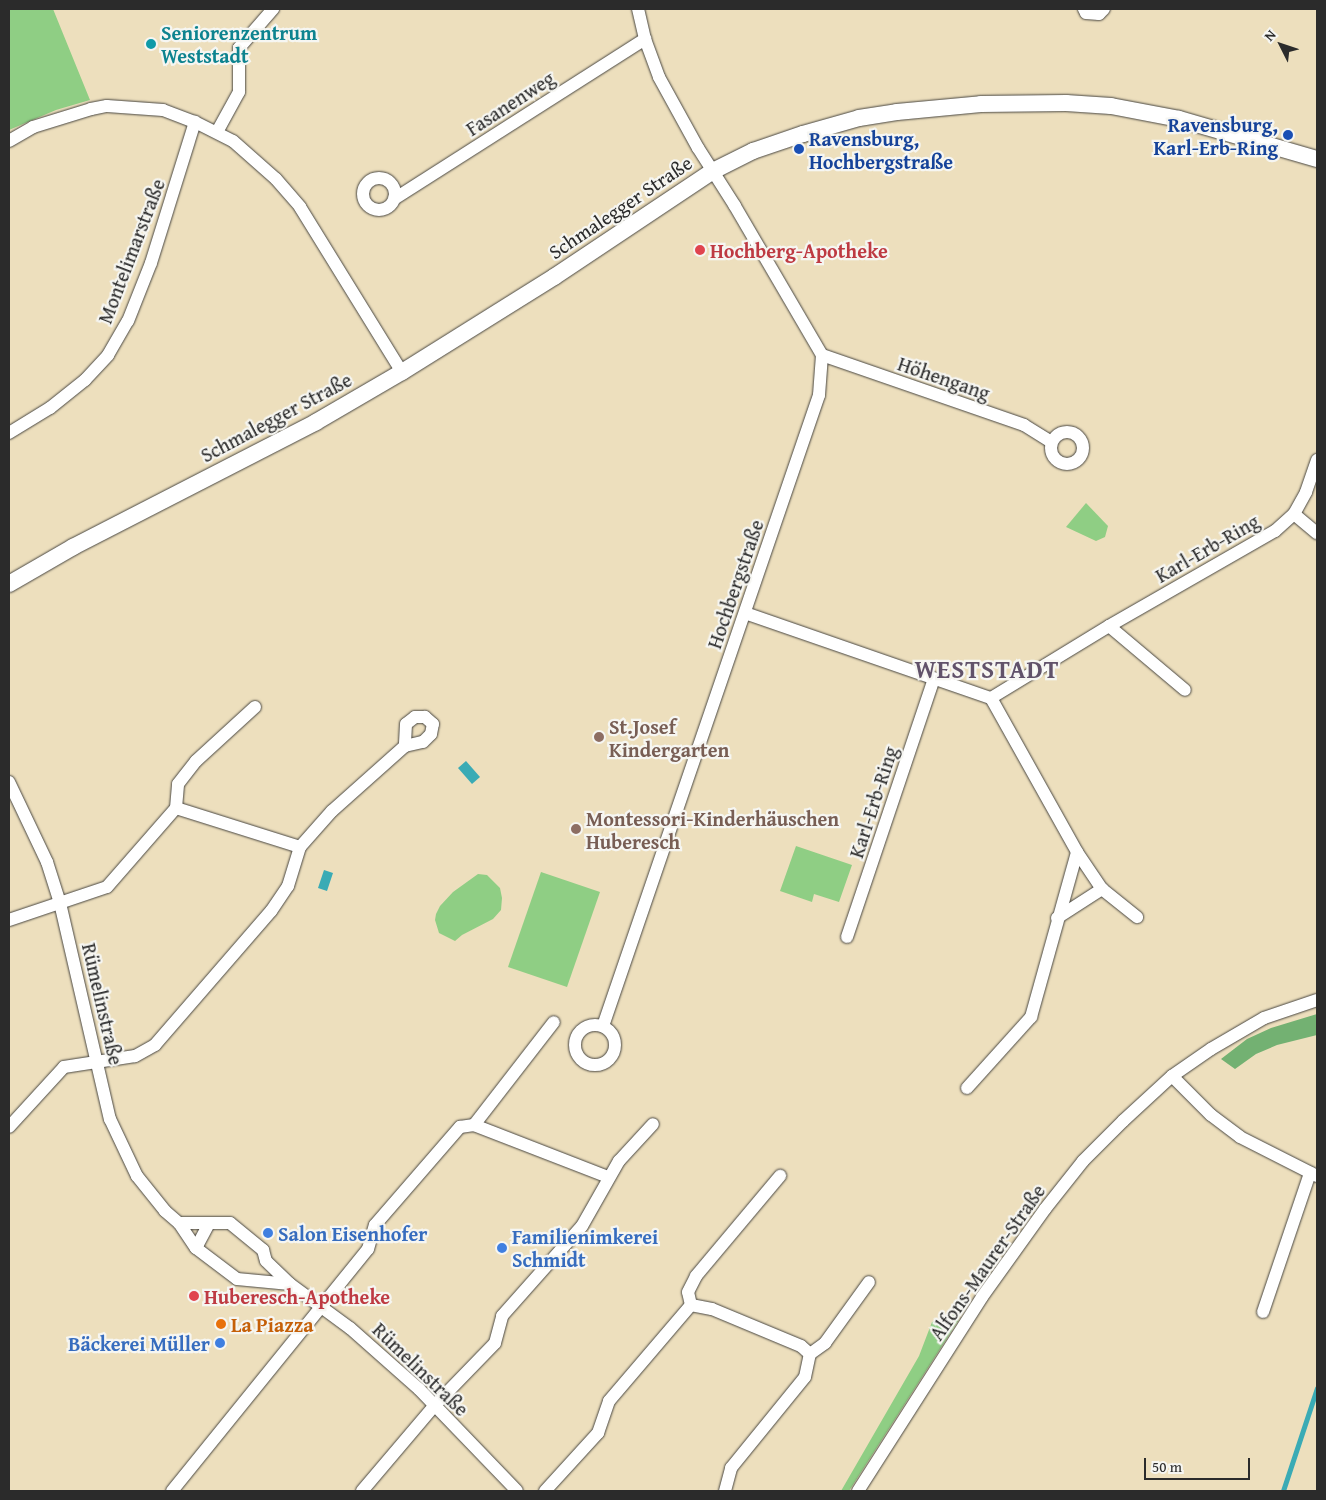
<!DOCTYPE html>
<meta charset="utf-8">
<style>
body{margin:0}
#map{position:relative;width:1326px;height:1500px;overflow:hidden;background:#eddfbd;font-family:"Gentium Book Plus",serif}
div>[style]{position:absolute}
.green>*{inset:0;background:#8fce84}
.forest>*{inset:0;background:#73b172}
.water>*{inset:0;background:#3aabb5}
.stream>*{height:4.5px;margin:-2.25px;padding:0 2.25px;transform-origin:2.25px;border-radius:2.25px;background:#3aabb5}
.roads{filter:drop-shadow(0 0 1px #484641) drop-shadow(0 0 1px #484641)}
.minor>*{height:12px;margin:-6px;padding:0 6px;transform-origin:6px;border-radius:6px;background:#fff}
.minor>.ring{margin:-6px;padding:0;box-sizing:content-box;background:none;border:12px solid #fff;border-radius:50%}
.tertiary>*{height:16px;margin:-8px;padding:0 8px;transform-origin:8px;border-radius:8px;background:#fff}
.dots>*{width:14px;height:14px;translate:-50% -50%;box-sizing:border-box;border:2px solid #f6f6f2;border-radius:50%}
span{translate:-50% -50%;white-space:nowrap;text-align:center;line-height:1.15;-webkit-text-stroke:4.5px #f6f6f2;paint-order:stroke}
.culture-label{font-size:20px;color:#0d838f;font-weight:700}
.left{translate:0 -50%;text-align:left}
.street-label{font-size:20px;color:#2b2b2b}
.transit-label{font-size:20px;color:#164399;font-weight:700}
.right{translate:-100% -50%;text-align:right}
.health-label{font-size:20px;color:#be3a42;font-weight:700}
.education-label{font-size:20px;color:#785e54;font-weight:700}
.shop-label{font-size:20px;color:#366cbe;font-weight:700}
.food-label{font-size:20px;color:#c56008;font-weight:700}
.district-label{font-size:25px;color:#61526a;font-weight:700;letter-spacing:1px}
.frame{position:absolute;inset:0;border:10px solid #2b2b2b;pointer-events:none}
.north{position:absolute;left:1256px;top:20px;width:50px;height:50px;-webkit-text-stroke:4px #f6f6f2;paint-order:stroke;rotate:311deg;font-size:14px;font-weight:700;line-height:20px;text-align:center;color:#2b2b2b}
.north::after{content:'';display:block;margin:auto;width:18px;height:22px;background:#2b2b2b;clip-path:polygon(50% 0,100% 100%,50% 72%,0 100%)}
.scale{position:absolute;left:1144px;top:1458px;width:106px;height:22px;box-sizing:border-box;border:2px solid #2b2b2b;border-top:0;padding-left:6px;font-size:15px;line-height:18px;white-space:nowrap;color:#2b2b2b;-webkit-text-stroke:4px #f6f6f2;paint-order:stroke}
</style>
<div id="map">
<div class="green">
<i style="clip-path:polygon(9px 9px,53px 9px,90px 100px,56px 110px,9px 130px)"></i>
<i style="clip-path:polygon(1086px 503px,1108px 526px,1105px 537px,1096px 541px,1066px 527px)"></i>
<i style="clip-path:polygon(796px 846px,852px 865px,839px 902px,814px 894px,812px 902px,780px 891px)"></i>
<i style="clip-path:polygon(541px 872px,600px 892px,567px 987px,508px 967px)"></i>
<i style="clip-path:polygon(478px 874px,487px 875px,500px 888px,502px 898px,501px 910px,493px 919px,462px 935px,455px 941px,439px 933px,435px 920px,436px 914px,440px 906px,453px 892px)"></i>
<i style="clip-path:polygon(961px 1312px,958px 1321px,849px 1491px,841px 1491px,919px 1356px,932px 1322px)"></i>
</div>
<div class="forest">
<i style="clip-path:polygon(1317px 1014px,1317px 1035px,1277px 1045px,1256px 1054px,1235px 1069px,1221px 1059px,1247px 1039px,1271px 1028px)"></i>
</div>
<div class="water">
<i style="clip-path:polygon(466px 761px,480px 777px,472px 784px,458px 768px)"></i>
<i style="clip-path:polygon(324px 870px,333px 873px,327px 891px,318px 888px)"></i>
</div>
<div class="stream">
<i style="left:1283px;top:1491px;width:108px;rotate:-71.7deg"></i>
</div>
<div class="roads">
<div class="minor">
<i style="left:1084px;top:9px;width:4px;rotate:63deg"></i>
<i style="left:1086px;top:13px;width:13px;rotate:4deg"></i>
<i style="left:1099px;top:14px;width:7px;rotate:-45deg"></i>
<i style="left:217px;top:132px;width:46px;rotate:-61.2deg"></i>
<i style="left:239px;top:92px;width:44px;rotate:-90deg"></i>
<i style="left:239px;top:48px;width:52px;rotate:-48.9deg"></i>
<i style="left:9px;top:141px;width:28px;rotate:-30deg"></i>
<i style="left:33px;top:127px;width:61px;rotate:-17.2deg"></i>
<i style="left:91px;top:109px;width:16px;rotate:-11deg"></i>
<i style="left:107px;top:106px;width:56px;rotate:4.1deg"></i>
<i style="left:163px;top:110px;width:34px;rotate:21deg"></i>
<i style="left:195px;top:122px;width:42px;rotate:26.6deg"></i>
<i style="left:233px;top:141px;width:57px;rotate:41.5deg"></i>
<i style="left:276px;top:179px;width:37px;rotate:49deg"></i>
<i style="left:300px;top:207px;width:194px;rotate:58.3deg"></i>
<i class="ring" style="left:363px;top:178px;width:20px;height:20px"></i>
<i style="left:394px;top:199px;width:298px;rotate:-32.5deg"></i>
<i style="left:822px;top:355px;width:214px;rotate:19.1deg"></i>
<i style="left:1024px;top:425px;width:32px;rotate:32deg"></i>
<i class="ring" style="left:1051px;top:432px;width:20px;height:20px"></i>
<i style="left:9px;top:433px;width:48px;rotate:-31.4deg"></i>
<i style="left:50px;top:408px;width:45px;rotate:-38.7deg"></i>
<i style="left:85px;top:380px;width:34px;rotate:-47deg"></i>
<i style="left:108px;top:355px;width:39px;rotate:-60deg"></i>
<i style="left:128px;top:321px;width:62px;rotate:-68.4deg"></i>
<i style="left:151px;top:263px;width:148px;rotate:-72.7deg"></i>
<i style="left:1294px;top:514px;width:30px;rotate:40deg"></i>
<i style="left:745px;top:613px;width:260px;rotate:19.1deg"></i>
<i style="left:991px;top:698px;width:138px;rotate:-31.4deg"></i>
<i style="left:1109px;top:626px;width:191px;rotate:-29.8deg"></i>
<i style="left:1275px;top:531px;width:25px;rotate:-42deg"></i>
<i style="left:1294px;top:514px;width:25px;rotate:-61deg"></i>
<i style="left:1306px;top:492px;width:34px;rotate:-71deg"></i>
<i style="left:1109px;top:626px;width:99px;rotate:40.1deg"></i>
<i style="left:991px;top:698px;width:176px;rotate:60.8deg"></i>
<i style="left:1077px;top:852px;width:45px;rotate:56deg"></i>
<i style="left:1102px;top:889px;width:45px;rotate:38.7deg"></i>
<i style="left:9px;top:782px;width:89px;rotate:64.6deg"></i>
<i style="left:47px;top:862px;width:43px;rotate:72.4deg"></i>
<i style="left:60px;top:903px;width:222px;rotate:77deg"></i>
<i style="left:110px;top:1119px;width:63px;rotate:64.7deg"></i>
<i style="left:137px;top:1176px;width:45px;rotate:51.3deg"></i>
<i style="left:165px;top:1211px;width:18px;rotate:41deg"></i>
<i style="left:179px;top:1223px;width:30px;rotate:56deg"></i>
<i style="left:196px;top:1248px;width:51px;rotate:37.1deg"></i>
<i style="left:237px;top:1279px;width:53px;rotate:5.4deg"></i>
<i style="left:176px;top:808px;width:24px;rotate:-85deg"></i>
<i style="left:178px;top:784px;width:29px;rotate:-52deg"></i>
<i style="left:196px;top:761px;width:80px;rotate:-42.5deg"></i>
<i style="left:300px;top:847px;width:48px;rotate:-48.4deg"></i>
<i style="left:332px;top:811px;width:98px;rotate:-41.7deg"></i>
<i style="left:405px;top:746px;width:18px;rotate:-13deg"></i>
<i style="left:423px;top:742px;width:11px;rotate:-45deg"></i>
<i style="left:431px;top:734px;width:10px;rotate:-79deg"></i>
<i style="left:433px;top:724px;width:11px;rotate:-139deg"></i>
<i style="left:425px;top:717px;width:10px;rotate:180deg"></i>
<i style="left:415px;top:717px;width:11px;rotate:142deg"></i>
<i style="left:406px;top:724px;width:22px;rotate:93deg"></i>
<i style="left:1057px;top:918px;width:54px;rotate:-32.8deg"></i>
<i style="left:9px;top:920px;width:103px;rotate:-18.6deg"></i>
<i style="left:107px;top:887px;width:105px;rotate:-48.9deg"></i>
<i style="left:176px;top:808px;width:130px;rotate:17.5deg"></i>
<i style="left:300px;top:847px;width:41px;rotate:107.1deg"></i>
<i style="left:288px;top:886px;width:30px;rotate:124deg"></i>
<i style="left:271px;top:911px;width:177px;rotate:130.9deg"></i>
<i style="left:155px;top:1045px;width:23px;rotate:151deg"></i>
<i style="left:135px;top:1056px;width:72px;rotate:171.2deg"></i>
<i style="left:64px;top:1067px;width:81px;rotate:132.5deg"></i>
<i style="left:847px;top:937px;width:273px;rotate:-71.4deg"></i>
<i class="ring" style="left:575px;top:1025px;width:28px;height:28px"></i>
<i style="left:603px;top:1026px;width:667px;rotate:-71.1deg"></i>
<i style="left:819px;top:395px;width:40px;rotate:-85.7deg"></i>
<i style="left:822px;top:355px;width:173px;rotate:-120.3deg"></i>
<i style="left:735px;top:206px;width:69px;rotate:-122.5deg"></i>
<i style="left:698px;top:148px;width:81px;rotate:-118.8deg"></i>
<i style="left:659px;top:77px;width:40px;rotate:-110.2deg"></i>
<i style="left:645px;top:39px;width:31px;rotate:-103deg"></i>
<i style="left:1172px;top:1076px;width:55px;rotate:45deg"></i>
<i style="left:1211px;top:1115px;width:36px;rotate:37deg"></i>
<i style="left:1240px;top:1137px;width:86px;rotate:26.9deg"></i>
<i style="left:967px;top:1088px;width:96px;rotate:-48deg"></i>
<i style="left:1031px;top:1017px;width:171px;rotate:-74.4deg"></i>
<i style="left:474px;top:1125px;width:144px;rotate:21.2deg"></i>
<i style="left:179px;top:1223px;width:51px"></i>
<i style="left:230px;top:1223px;width:43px;rotate:39.3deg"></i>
<i style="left:263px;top:1250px;width:11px;rotate:75deg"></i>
<i style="left:266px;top:1261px;width:33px;rotate:44deg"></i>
<i style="left:290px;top:1284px;width:74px;rotate:36.3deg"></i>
<i style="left:350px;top:1328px;width:92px;rotate:41.5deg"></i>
<i style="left:419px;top:1389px;width:141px;rotate:46.1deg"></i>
<i style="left:196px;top:1248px;width:26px;rotate:-62deg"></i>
<i style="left:691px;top:1305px;width:21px;rotate:11deg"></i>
<i style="left:712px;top:1309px;width:96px;rotate:22.6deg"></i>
<i style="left:801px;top:1346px;width:12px;rotate:42deg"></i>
<i style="left:1263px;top:1312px;width:147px;rotate:-71.3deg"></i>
<i style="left:172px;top:1491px;width:311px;rotate:-51deg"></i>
<i style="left:368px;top:1249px;width:25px;rotate:-74deg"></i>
<i style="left:375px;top:1225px;width:130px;rotate:-49.1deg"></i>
<i style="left:460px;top:1127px;width:14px;rotate:-8deg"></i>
<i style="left:474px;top:1125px;width:130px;rotate:-52.2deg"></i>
<i style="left:362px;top:1491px;width:113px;rotate:-49.7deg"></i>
<i style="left:435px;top:1405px;width:86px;rotate:-45.9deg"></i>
<i style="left:495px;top:1343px;width:28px;rotate:-75deg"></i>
<i style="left:502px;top:1316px;width:120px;rotate:-48.4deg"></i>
<i style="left:582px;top:1226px;width:75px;rotate:-60.4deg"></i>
<i style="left:619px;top:1161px;width:50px;rotate:-47.4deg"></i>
<i style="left:545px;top:1491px;width:79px;rotate:-47.6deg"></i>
<i style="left:598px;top:1433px;width:34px;rotate:-71deg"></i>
<i style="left:609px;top:1401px;width:126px;rotate:-49.5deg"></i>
<i style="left:691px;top:1305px;width:13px;rotate:-103deg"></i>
<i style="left:688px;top:1292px;width:18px;rotate:-63deg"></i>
<i style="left:696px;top:1276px;width:131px;rotate:-50deg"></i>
<i style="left:725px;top:1491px;width:24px;rotate:-75deg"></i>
<i style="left:731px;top:1468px;width:117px;rotate:-50.9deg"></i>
<i style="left:805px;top:1377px;width:24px;rotate:-78deg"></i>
<i style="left:810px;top:1354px;width:19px;rotate:-36deg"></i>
<i style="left:825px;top:1343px;width:75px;rotate:-54.2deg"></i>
<i style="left:858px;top:1491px;width:230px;rotate:-57.4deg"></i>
<i style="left:982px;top:1297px;width:108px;rotate:-54.4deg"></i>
<i style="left:1045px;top:1209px;width:61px;rotate:-51.6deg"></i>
<i style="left:1083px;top:1161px;width:57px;rotate:-45deg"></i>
<i style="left:1123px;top:1121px;width:67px;rotate:-42.6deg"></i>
<i style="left:1172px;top:1076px;width:47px;rotate:-34.7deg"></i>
<i style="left:1211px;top:1049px;width:61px;rotate:-30.3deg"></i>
<i style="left:1264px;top:1018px;width:56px;rotate:-18.8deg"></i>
</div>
<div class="tertiary">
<i style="left:9px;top:584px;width:74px;rotate:-30deg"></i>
<i style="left:73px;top:547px;width:273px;rotate:-27.2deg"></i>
<i style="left:316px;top:422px;width:99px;rotate:-30.2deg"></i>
<i style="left:402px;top:372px;width:179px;rotate:-32deg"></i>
<i style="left:554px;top:277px;width:191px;rotate:-33.7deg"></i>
<i style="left:713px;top:171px;width:45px;rotate:-26.6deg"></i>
<i style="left:753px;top:151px;width:53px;rotate:-18.8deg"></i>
<i style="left:803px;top:134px;width:58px;rotate:-15.9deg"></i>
<i style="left:859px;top:118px;width:38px;rotate:-9deg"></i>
<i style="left:897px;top:112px;width:84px;rotate:-5.4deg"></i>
<i style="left:981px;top:104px;width:85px;rotate:-0.7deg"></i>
<i style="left:1066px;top:103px;width:45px;rotate:3.8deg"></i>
<i style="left:1111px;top:106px;width:69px;rotate:10.8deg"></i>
<i style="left:1179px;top:119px;width:144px;rotate:16.2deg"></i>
</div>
</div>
<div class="dots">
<i style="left:151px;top:44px;background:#0f9aa8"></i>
<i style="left:1288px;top:135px;background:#1a4fb4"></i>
<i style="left:799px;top:149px;background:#1a4fb4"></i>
<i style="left:700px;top:250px;background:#e0444e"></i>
<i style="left:599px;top:737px;background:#8d6e63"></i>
<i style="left:576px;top:829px;background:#8d6e63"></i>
<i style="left:268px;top:1233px;background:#3f7fe0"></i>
<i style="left:502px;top:1248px;background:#3f7fe0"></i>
<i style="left:194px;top:1296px;background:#e0444e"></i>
<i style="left:221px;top:1324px;background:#e8710a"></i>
<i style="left:220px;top:1343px;background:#3f7fe0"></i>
</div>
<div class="culture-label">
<span class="left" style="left:161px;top:44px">Seniorenzentrum<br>Weststadt</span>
</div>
<div class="street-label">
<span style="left:510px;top:103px;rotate:-33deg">Fasanenweg</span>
<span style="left:620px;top:207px;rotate:-34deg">Schmalegger Straße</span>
<span style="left:131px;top:251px;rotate:-69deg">Montelimarstraße</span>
<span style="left:944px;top:378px;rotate:19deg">Höhengang</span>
<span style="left:276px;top:417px;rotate:-28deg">Schmalegger Straße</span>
<span style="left:1207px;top:548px;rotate:-30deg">Karl-Erb-Ring</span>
<span style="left:735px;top:584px;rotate:-71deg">Hochbergstraße</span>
<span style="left:873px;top:802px;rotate:-72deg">Karl-Erb-Ring</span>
<span style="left:103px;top:1004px;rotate:77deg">Rümelinstraße</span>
<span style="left:987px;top:1262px;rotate:-55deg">Alfons-Maurer-Straße</span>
<span style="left:421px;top:1369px;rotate:44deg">Rümelinstraße</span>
</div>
<div class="transit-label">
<span class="right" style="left:1278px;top:136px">Ravensburg,<br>Karl-Erb-Ring</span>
<span class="left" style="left:809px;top:150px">Ravensburg,<br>Hochbergstraße</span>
</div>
<div class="health-label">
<span class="left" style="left:710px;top:250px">Hochberg-Apotheke</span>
<span class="left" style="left:204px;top:1296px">Huberesch-Apotheke</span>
</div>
<div class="education-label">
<span class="left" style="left:609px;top:738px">St.Josef<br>Kindergarten</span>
<span class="left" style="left:586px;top:830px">Montessori-Kinderhäuschen<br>Huberesch</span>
</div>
<div class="shop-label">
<span class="left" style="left:278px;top:1233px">Salon Eisenhofer</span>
<span class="left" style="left:512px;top:1248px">Familienimkerei<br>Schmidt</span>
<span class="right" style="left:210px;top:1343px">Bäckerei Müller</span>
</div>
<div class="food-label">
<span class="left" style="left:231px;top:1324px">La Piazza</span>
</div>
<div class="district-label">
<span style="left:987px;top:669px">WESTSTADT</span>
</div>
<div class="frame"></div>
<div class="north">N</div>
<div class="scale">50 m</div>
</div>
